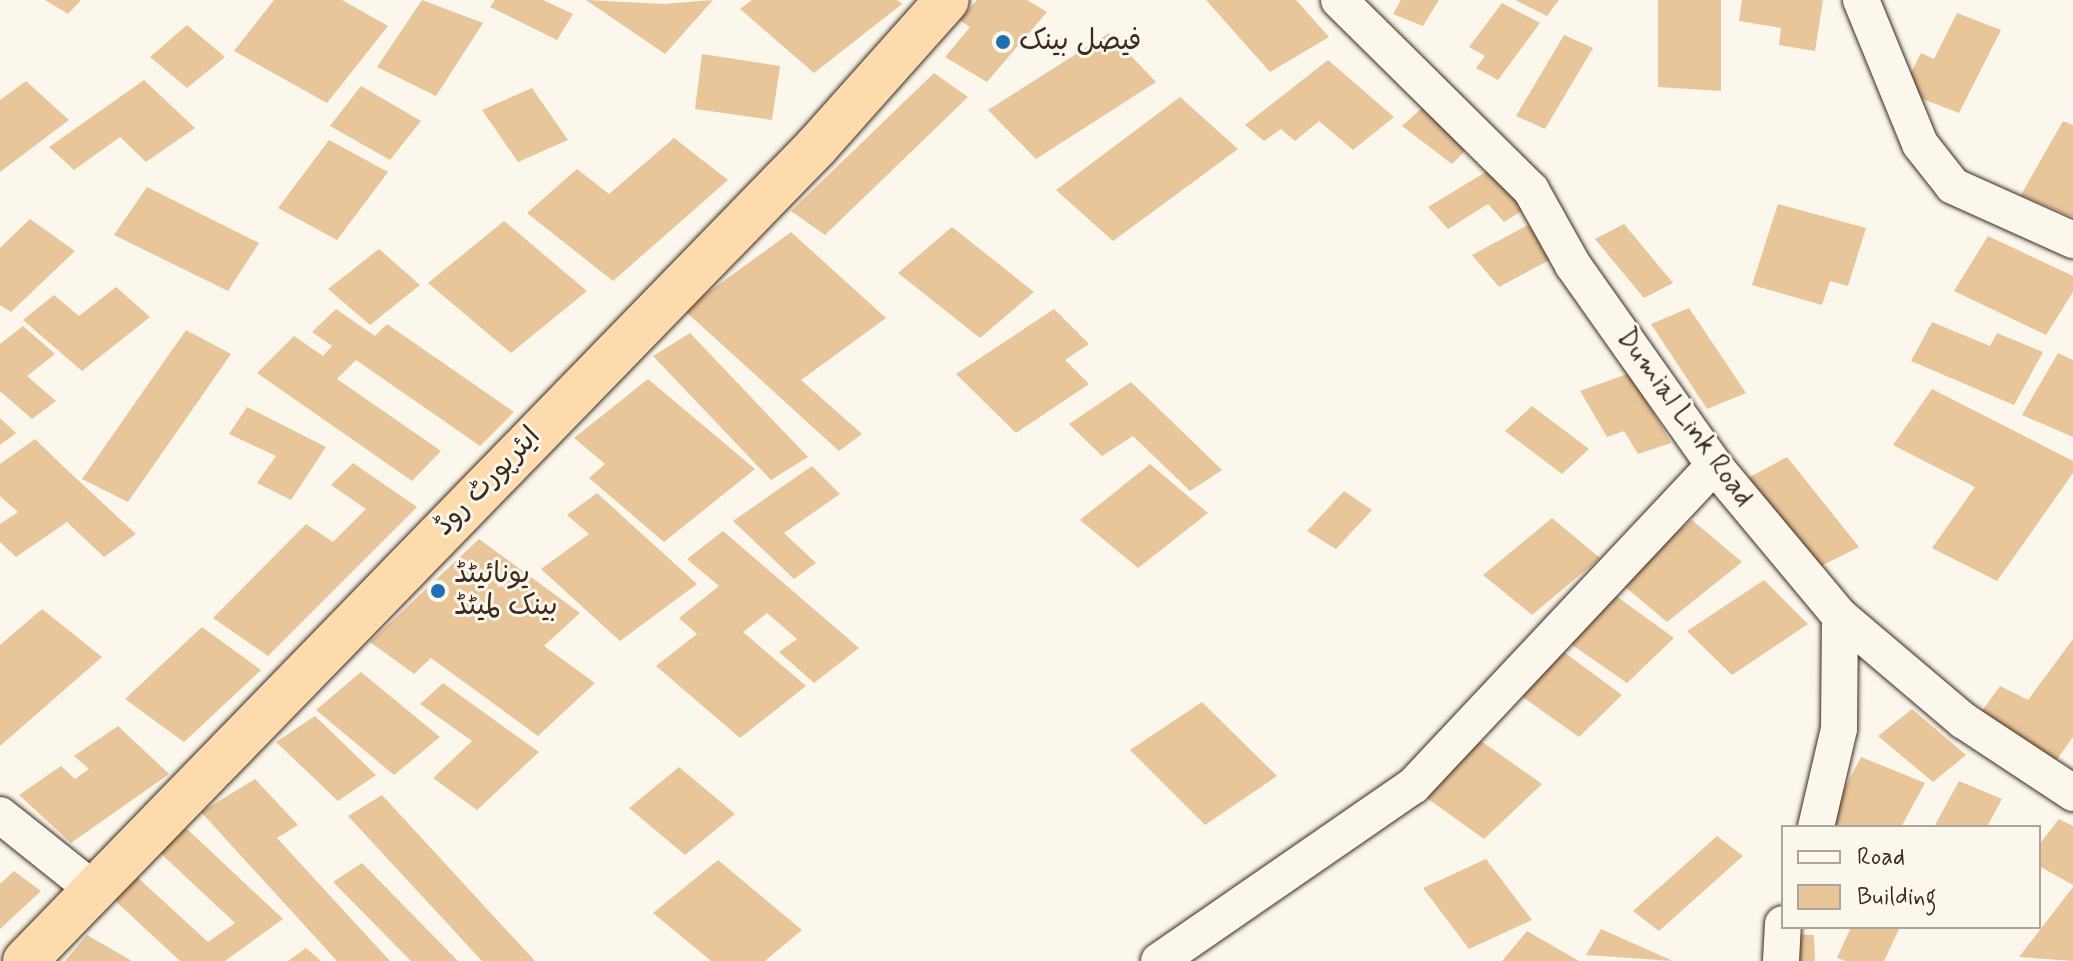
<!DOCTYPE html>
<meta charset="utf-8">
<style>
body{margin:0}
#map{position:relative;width:2073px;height:961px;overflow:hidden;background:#fbf7ec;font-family:Mynerve,"Playpen Sans Arabic",sans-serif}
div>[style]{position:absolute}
.building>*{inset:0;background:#e9c59a}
.roads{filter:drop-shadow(0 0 2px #3b2a1e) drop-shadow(0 0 2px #3b2a1e)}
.minor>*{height:36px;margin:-18px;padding:0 18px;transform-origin:18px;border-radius:18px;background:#fbf7ec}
.highway>*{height:44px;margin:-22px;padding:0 22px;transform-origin:22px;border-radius:22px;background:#fedbac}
.dots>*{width:22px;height:22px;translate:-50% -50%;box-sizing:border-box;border:4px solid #fbf7ec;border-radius:50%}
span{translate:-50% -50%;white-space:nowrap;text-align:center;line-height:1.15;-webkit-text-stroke:6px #fbf7ec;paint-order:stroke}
.poi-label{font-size:28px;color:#3b2a1e}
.left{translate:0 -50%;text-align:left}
.street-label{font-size:28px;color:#3b2a1e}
.legend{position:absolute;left:1781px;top:825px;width:260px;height:104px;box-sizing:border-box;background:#fbf7ec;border:2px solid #aea59a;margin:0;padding:10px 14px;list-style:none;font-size:24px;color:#3b2a1e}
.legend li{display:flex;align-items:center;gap:16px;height:40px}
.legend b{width:40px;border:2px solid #aea59a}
</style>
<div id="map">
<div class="building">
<i style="clip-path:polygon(45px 0,81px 0,68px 14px)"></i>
<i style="clip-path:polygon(274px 0,342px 0,388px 26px,327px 103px,234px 51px)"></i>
<i style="clip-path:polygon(422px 0,483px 23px,436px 96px,377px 67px)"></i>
<i style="clip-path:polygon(495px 0,543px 0,573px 14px,557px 40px,490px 7px)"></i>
<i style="clip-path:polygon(586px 0,663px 4px,713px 0,665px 54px)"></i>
<i style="clip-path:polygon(752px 0,897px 0,902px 4px,814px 73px,740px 9px)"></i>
<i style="clip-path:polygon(977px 0,1027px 0,1047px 12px,987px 82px,945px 57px,970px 27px,959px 20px)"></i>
<i style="clip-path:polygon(1206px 0,1296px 0,1329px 37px,1270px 72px)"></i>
<i style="clip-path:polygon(1401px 0,1439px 0,1423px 26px,1393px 14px)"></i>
<i style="clip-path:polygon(1515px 0,1559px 0,1547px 16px)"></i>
<i style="clip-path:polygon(1658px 0,1721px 0,1721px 91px,1658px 87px)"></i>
<i style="clip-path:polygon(1742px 0,1823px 0,1815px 51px,1779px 45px,1781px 28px,1739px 21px)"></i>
<i style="clip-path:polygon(1502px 3px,1540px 23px,1498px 80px,1476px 68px,1485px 56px,1469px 47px)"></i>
<i style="clip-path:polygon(1957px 13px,2001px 30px,1959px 113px,1902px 91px,1921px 53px,1934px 59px)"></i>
<i style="clip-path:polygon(187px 25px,225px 57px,187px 88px,150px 57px)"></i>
<i style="clip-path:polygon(1109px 33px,1156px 82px,1036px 159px,988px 110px)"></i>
<i style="clip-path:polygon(1564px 35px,1593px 48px,1545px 129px,1516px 116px)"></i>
<i style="clip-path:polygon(702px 54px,780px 66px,772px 120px,695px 109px)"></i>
<i style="clip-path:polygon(1328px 60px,1394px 117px,1353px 150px,1319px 121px,1295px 141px,1281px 129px,1264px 141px,1245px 125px)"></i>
<i style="clip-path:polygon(934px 73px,968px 97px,825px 235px,791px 211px)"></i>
<i style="clip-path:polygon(144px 80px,195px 128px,146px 162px,120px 137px,74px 170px,49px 147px)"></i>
<i style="clip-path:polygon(26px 81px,69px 120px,0 172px,0 100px)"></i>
<i style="clip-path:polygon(361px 86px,421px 121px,390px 160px,330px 126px)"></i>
<i style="clip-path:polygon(532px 88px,568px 140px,518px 162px,482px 110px)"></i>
<i style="clip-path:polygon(1180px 97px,1238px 149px,1113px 241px,1056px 190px)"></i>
<i style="clip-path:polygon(1422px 108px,1471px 145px,1452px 164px,1402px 126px)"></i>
<i style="clip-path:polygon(2063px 121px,2073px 125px,2073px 217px,2021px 195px)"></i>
<i style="clip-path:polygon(674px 138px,728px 180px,613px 281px,527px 213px,577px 169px,609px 194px)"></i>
<i style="clip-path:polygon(329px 140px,388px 172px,337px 240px,278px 208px)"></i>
<i style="clip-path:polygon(1489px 170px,1525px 209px,1504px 222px,1488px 204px,1448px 229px,1428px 207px)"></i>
<i style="clip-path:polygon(147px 187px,259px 243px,228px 291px,114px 235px)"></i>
<i style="clip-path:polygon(1778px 204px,1866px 228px,1848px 286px,1830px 281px,1822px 305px,1752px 285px)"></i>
<i style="clip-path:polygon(30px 219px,75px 251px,11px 312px,0 305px,0 248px)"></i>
<i style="clip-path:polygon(504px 221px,587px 291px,511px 353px,428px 283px)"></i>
<i style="clip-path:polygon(1624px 224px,1673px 283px,1644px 298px,1595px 239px)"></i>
<i style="clip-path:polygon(1528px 225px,1555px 257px,1499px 287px,1472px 255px)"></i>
<i style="clip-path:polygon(952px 227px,1034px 292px,980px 338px,898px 273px)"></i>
<i style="clip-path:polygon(791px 232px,886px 318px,801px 380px,862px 434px,839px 451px,684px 310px)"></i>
<i style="clip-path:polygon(1988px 236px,2073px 276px,2073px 292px,2046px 335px,1954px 291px)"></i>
<i style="clip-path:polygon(379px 249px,420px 285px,370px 325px,328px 289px)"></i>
<i style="clip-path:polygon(116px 287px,150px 317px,82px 371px,23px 320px,54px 295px,79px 316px)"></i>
<i style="clip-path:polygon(1689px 308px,1746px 393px,1707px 409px,1651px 324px)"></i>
<i style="clip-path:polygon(336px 309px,375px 336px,387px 324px,514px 412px,480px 446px,356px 360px,337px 379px,441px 451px,412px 481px,257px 373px,294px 336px,323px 356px,332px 346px,312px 332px)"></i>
<i style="clip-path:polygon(1054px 309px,1089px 344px,1065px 360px,1089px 384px,1016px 433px,956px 374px)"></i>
<i style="clip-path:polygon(1932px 322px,1990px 346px,1997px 333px,2043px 352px,2014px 405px,1911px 361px)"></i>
<i style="clip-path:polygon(23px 326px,55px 354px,27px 376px,56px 401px,32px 419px,0 391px,0 344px)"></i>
<i style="clip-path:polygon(186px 330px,231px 354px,128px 502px,82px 479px)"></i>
<i style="clip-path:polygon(690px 333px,808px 457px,771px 480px,653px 356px)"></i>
<i style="clip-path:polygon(2058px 353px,2073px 360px,2073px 437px,2022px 415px)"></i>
<i style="clip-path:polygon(1630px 373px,1671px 443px,1638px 454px,1624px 431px,1607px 437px,1580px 391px)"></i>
<i style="clip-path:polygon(648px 379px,755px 469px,664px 542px,589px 478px,605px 464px,574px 438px)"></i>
<i style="clip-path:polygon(1131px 382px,1222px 470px,1190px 491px,1133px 436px,1102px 456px,1069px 424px)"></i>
<i style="clip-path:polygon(1932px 389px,2073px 461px,2073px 473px,1997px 581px,1932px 548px,1975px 487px,1893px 445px)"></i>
<i style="clip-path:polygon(1532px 406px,1589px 449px,1562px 474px,1505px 431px)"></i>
<i style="clip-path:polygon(247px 407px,326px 447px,291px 500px,257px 483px,276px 456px,229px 434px)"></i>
<i style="clip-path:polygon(0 418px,16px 433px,0 445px)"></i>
<i style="clip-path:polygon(35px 439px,65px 468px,136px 534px,104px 557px,67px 522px,16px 557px,0 542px,0 524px,18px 512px,0 496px,0 464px)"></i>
<i style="clip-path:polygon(1787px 457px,1859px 547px,1815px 569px,1744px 480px)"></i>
<i style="clip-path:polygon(353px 463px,417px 507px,268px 656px,213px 618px,306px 524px,333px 542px,366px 509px,331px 485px)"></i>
<i style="clip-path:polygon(1150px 464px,1208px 513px,1138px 568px,1080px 520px)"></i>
<i style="clip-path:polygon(812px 466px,840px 494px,784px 533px,816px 563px,794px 579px,733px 521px)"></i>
<i style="clip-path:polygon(1344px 491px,1372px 510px,1336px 549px,1307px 531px)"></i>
<i style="clip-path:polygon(597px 493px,697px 584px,620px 641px,541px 569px,589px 534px,567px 515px)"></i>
<i style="clip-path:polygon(1552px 518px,1600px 558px,1532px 615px,1483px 575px)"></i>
<i style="clip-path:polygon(1692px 520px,1742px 562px,1667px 622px,1617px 580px)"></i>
<i style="clip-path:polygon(723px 531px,859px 648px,814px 683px,779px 652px,797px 639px,767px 613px,743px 632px,806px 686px,740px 738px,656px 666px,697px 634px,679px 618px,719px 586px,687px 559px)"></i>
<i style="clip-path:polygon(479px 539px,580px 613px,544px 646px,595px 683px,538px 736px,431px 658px,414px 674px,370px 642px)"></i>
<i style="clip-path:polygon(1764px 580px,1808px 624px,1732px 675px,1687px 631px)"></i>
<i style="clip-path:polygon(1616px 596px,1674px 638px,1627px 683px,1568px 642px)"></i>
<i style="clip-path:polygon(42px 609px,102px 657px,0 746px,0 645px)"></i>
<i style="clip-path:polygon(202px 627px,261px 670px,184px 742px,125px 699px)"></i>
<i style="clip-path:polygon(2073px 639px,2073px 737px,2055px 762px,1976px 719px,2000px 686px,2028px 700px)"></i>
<i style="clip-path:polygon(1561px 650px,1622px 695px,1579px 737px,1517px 693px)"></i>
<i style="clip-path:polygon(361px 672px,440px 737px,394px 775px,316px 710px)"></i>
<i style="clip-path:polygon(443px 683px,539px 752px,477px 810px,433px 778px,472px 741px,420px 704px)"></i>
<i style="clip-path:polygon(1202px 702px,1277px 776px,1205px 825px,1130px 750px)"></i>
<i style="clip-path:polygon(1912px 709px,1966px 755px,1933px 782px,1878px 736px)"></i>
<i style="clip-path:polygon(315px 716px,376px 775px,338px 801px,276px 742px)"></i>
<i style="clip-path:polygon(118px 726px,169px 774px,71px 843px,19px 795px,61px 766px,75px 779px,89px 769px,74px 756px)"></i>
<i style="clip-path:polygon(1481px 741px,1542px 784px,1484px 839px,1424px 796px)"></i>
<i style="clip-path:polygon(1861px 757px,1925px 783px,1901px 827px,1824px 827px)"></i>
<i style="clip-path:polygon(679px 767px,735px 814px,685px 855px,629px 808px)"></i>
<i style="clip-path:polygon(255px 779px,298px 825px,277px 838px,390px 961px,337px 961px,201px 812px)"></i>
<i style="clip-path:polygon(1959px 781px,2002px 799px,1987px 827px,1934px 827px)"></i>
<i style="clip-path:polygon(382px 795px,535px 961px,482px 961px,348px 816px)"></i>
<i style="clip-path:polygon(2059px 819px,2073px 826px,2073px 885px,2039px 866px,2039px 845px)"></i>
<i style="clip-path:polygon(186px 828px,283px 919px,225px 961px,180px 961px,109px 895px,136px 876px,208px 942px,235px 923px,156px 849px)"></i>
<i style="clip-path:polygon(1717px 836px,1743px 856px,1659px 931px,1633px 911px)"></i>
<i style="clip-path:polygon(1486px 859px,1532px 920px,1469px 949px,1423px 888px)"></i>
<i style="clip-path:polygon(718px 860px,802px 930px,765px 961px,711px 961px,653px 913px)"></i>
<i style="clip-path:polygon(362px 863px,458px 961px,411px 961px,333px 882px)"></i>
<i style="clip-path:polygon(14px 871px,41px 891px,0 929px,0 884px)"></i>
<i style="clip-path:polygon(2073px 887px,2073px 961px,2019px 957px)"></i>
<i style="clip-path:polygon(1851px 927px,1900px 927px,1884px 961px,1846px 961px,1837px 958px)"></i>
<i style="clip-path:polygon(1601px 929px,1673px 961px,1586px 955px)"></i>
<i style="clip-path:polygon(1527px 931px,1579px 961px,1502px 961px)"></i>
<i style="clip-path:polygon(1790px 934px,1814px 935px,1815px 961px,1791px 961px)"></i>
<i style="clip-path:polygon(87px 935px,132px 961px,65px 961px)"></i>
<i style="clip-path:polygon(306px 948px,321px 961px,288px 961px)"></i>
</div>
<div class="roads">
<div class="minor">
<i style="left:1339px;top:0;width:270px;rotate:44.7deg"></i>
<i style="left:1531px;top:190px;width:86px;rotate:60.8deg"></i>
<i style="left:1573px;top:265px;width:245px;rotate:54.8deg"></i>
<i style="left:1714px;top:465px;width:197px;rotate:50.2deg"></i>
<i style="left:1840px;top:616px;width:162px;rotate:40.3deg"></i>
<i style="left:1964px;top:721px;width:131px;rotate:33.4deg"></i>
<i style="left:1861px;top:0;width:156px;rotate:67.7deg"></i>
<i style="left:1920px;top:144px;width:53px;rotate:51.8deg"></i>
<i style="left:1953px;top:186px;width:132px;rotate:24.2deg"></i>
<i style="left:0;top:815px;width:120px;rotate:38.6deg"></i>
<i style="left:1816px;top:827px;width:101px;rotate:-76.8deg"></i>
<i style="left:1839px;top:729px;width:113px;rotate:-89.5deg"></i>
<i style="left:1159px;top:961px;width:308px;rotate:-34.6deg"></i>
<i style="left:1413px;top:786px;width:440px;rotate:-46.8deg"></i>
<i style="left:1781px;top:961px;width:37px;rotate:-87deg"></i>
</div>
<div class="highway">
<i style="left:25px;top:961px;width:1136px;rotate:-45.82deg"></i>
<i style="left:817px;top:146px;width:195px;rotate:-48.3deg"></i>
</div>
</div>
<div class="dots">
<i style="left:1003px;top:42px;background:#1f6fb2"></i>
<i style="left:438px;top:591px;background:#1f6fb2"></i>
</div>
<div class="poi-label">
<span class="left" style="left:1019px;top:42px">فیصل بینک</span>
<span class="left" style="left:454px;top:591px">یونائیٹڈ<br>بینک لمیٹڈ</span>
</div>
<div class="street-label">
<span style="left:1684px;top:418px;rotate:54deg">Dumial Link Road</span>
<span style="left:488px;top:482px;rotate:-46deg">ایئرپورٹ روڈ</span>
</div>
<ul class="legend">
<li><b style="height:10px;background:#fbf7ec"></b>Road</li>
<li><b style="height:22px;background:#e9c59a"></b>Building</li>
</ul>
</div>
